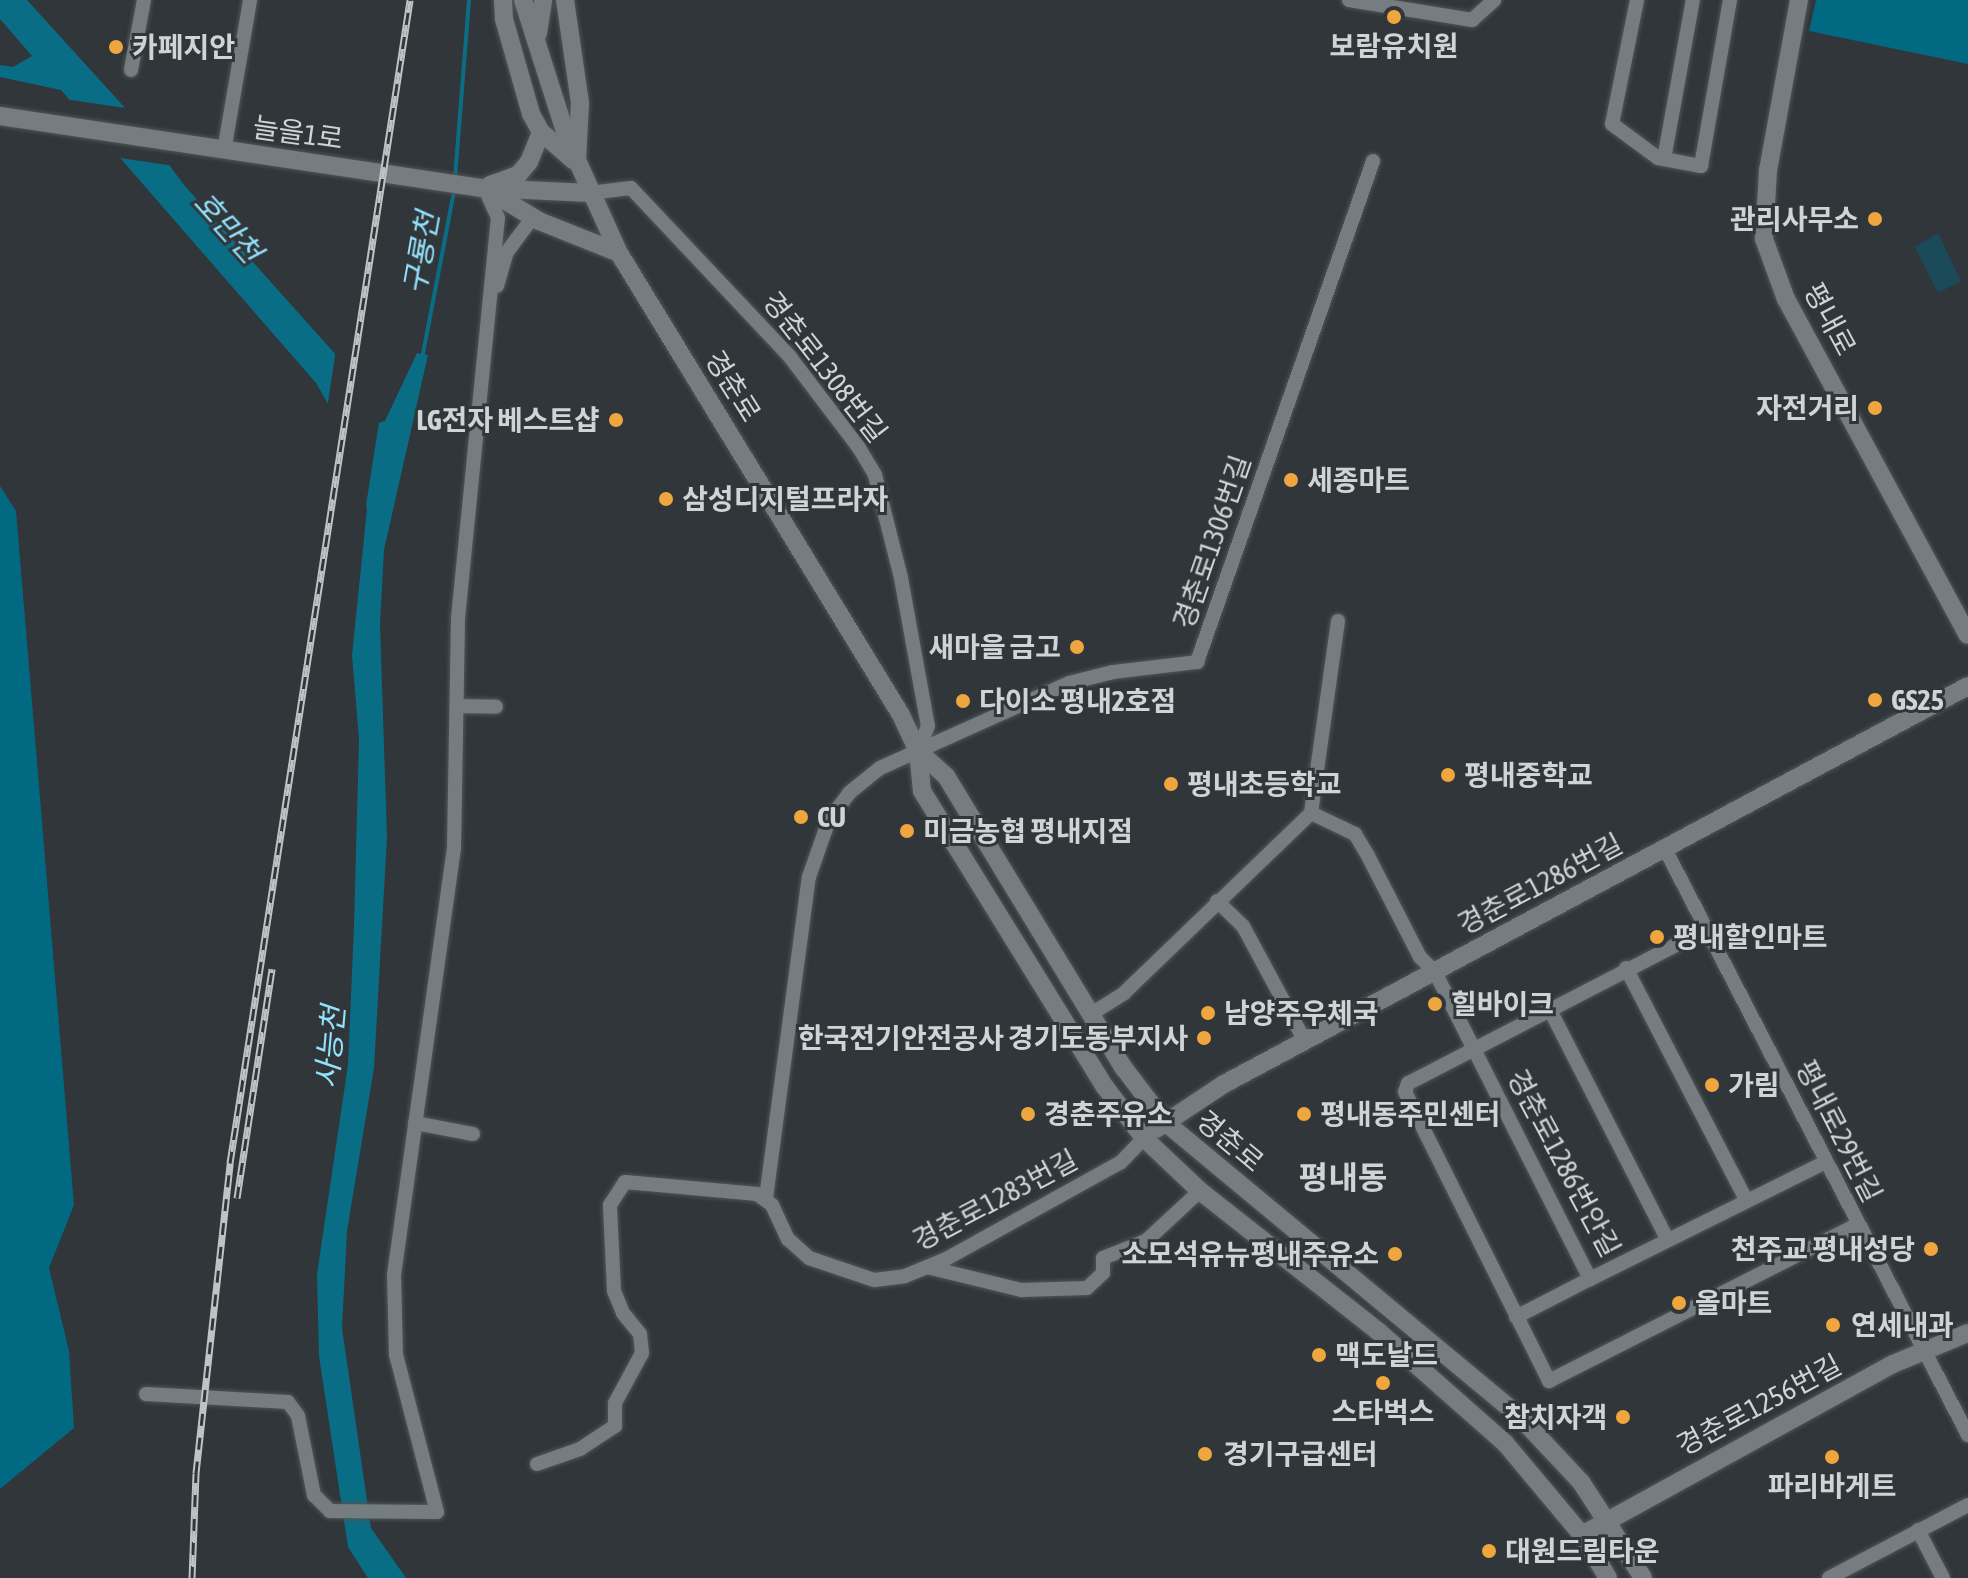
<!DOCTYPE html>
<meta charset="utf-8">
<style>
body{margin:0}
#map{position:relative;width:1968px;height:1578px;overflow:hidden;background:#303639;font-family:"Asap Condensed","Noto Sans KR",sans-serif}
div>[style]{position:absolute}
.green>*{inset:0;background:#1b4a59}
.forest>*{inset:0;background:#016982}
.water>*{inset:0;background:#0a6d86}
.pier>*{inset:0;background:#303639}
.stream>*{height:4px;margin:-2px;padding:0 2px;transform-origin:2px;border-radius:2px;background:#0a6d86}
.roads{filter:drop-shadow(0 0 2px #4f5556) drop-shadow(0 0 2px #4f5556)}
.minor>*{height:14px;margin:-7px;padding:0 7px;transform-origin:7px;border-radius:7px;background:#767d80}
.tertiary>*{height:18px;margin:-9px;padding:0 9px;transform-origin:9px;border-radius:9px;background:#767d80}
.rail>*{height:7px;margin-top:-3.5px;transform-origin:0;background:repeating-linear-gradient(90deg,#303639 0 12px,#bfc3c4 0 24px);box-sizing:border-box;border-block:2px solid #bfc3c4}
.dots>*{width:22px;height:22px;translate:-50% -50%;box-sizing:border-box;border:4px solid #303639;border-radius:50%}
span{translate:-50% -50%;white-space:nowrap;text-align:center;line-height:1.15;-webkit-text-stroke:6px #303639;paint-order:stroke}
.poi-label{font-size:28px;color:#d0d4d5;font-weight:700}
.left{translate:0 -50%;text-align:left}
.right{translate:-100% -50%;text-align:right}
.street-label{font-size:28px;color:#d0d4d5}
.water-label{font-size:30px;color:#94e1fc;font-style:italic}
.quarter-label{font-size:32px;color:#d0d4d5;font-weight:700}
</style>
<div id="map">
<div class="green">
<i style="clip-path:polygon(1938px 233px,1961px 281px,1938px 293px,1915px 247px)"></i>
</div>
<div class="forest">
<i style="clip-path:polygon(1816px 0,1968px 0,1968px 64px,1809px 31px)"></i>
<i style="clip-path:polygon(0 486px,16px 511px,74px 1205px,49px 1268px,69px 1351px,74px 1428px,0 1489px)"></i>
</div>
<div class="water">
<i style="clip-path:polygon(0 0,27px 0,137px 121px,184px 185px,337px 356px,379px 423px,385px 421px,417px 353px,428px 355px,384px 550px,380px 625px,387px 837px,374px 1068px,347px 1231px,342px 1328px,371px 1528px,406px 1578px,368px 1578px,348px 1547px,319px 1356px,317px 1274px,348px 1065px,354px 926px,359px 739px,352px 655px,367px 509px,354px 449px,316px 383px,61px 90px,0 77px,0 65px,13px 67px,32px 56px,0 19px)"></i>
</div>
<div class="pier">
<i style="clip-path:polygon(64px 99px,132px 109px,175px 166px,113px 157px)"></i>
<i style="clip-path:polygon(336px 349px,380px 416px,359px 550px,363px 509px,351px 451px,327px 409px)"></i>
</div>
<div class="stream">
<i style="left:455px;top:178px;width:179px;rotate:-85.5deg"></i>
<i style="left:422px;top:359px;width:171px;rotate:-79.2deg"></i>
</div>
<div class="roads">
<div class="minor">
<i style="left:1349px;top:0;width:125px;rotate:9.2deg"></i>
<i style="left:1472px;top:20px;width:30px;rotate:-42deg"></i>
<i style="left:1637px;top:0;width:126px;rotate:101.4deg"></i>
<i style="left:1612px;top:124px;width:57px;rotate:36.5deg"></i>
<i style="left:1658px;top:158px;width:44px;rotate:10.5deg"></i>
<i style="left:1701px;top:166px;width:169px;rotate:-80.1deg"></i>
<i style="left:131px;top:70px;width:71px;rotate:-79.5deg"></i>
<i style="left:224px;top:151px;width:153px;rotate:-80.2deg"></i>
<i style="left:1664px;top:159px;width:162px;rotate:-79.7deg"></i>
<i style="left:590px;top:193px;width:41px;rotate:-7deg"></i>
<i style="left:631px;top:188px;width:232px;rotate:46.7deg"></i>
<i style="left:790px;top:357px;width:114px;rotate:52.8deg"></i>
<i style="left:859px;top:448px;width:31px;rotate:59deg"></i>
<i style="left:875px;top:475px;width:106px;rotate:75.8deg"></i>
<i style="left:901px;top:578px;width:150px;rotate:79.7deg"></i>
<i style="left:928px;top:726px;width:27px;rotate:112deg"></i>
<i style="left:497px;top:286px;width:35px;rotate:-74deg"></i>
<i style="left:507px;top:252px;width:44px;rotate:-53.4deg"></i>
<i style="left:457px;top:706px;width:39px;rotate:1deg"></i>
<i style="left:1311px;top:813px;width:49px;rotate:25.5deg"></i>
<i style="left:1355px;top:834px;width:26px;rotate:59deg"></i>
<i style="left:1368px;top:856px;width:114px;rotate:62.8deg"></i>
<i style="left:1420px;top:957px;width:21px;rotate:45deg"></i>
<i style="left:1435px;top:972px;width:344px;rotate:63.2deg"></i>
<i style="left:1590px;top:1279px;width:263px;rotate:-26.4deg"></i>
<i style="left:1665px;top:849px;width:660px;rotate:62.66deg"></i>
<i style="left:1217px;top:901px;width:36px;rotate:44deg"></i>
<i style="left:1243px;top:926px;width:131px;rotate:61.7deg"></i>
<i style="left:1705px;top:930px;width:334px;rotate:152.7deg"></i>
<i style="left:1408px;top:1083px;width:9px;rotate:108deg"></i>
<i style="left:1405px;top:1092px;width:323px;rotate:63.5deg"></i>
<i style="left:1549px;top:1381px;width:347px;rotate:-26.9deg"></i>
<i style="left:1626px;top:968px;width:259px;rotate:62.6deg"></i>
<i style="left:1549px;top:1008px;width:259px;rotate:62.9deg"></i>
<i style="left:1091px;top:1014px;width:39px;rotate:-32deg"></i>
<i style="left:1124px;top:993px;width:260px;rotate:-43.9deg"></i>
<i style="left:1311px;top:813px;width:194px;rotate:-82deg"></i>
<i style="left:415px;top:1123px;width:59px;rotate:10.7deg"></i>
<i style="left:766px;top:1198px;width:324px;rotate:-82.4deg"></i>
<i style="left:809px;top:877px;width:60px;rotate:-70.7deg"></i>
<i style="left:829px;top:820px;width:34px;rotate:-53deg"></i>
<i style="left:849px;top:793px;width:40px;rotate:-39deg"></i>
<i style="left:880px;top:768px;width:207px;rotate:-24.2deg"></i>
<i style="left:1069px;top:683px;width:45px;rotate:-14deg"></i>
<i style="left:1113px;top:672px;width:85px;rotate:-6.8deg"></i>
<i style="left:1197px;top:662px;width:531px;rotate:-70.64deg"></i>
<i style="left:927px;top:1267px;width:97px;rotate:13.7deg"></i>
<i style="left:1021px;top:1290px;width:66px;rotate:-1.7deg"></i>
<i style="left:1087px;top:1288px;width:22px;rotate:-43deg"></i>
<i style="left:1103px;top:1273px;width:15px;rotate:-90deg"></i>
<i style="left:1103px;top:1258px;width:46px;rotate:-21.6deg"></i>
<i style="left:1146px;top:1241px;width:74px;rotate:-42.8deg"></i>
<i style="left:1516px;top:1317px;width:83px;rotate:-27.2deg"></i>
<i style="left:146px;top:1394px;width:142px;rotate:3.2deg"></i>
<i style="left:288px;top:1402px;width:17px;rotate:54deg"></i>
<i style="left:298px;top:1416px;width:81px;rotate:78.6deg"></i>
<i style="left:314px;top:1495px;width:23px;rotate:45deg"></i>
<i style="left:330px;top:1511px;width:107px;rotate:0.5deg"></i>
<i style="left:437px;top:1512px;width:162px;rotate:-104.6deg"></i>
<i style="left:396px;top:1355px;width:80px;rotate:-91.4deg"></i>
<i style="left:394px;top:1275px;width:431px;rotate:-82deg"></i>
<i style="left:454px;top:848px;width:230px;rotate:-89deg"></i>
<i style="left:458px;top:618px;width:402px;rotate:-84.3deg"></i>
<i style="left:498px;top:218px;width:30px;rotate:-114deg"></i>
<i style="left:537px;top:1464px;width:46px;rotate:-19.2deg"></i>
<i style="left:580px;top:1449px;width:42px;rotate:-33.3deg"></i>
<i style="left:615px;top:1426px;width:23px;rotate:-90deg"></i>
<i style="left:615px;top:1403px;width:57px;rotate:-61.6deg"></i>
<i style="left:642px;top:1353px;width:19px;rotate:-96deg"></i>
<i style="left:640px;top:1334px;width:27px;rotate:-129deg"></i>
<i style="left:623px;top:1313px;width:24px;rotate:-112deg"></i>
<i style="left:614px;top:1291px;width:86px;rotate:-92.7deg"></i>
<i style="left:610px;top:1205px;width:27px;rotate:-57deg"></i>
<i style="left:625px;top:1182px;width:133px;rotate:5.2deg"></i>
<i style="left:757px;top:1194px;width:19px;rotate:36deg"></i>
<i style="left:772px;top:1205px;width:38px;rotate:65deg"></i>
<i style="left:788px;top:1239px;width:28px;rotate:42deg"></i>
<i style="left:809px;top:1258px;width:69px;rotate:18.7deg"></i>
<i style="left:874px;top:1280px;width:31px;rotate:-7deg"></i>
<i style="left:905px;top:1276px;width:44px;rotate:-22.5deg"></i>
<i style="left:946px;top:1259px;width:200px;rotate:-29deg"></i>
<i style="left:1121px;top:1162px;width:33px;rotate:-46deg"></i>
<i style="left:1918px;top:1530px;width:54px;rotate:62.5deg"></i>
<i style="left:1829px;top:1578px;width:157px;rotate:-27.7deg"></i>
</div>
<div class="tertiary">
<i style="left:503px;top:0;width:19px;rotate:87deg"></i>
<i style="left:504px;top:19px;width:99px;rotate:74.1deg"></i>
<i style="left:531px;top:114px;width:21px;rotate:61deg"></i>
<i style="left:541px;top:132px;width:43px;rotate:41.2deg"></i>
<i style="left:523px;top:0;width:145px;rotate:72.3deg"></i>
<i style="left:567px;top:138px;width:126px;rotate:65.7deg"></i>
<i style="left:619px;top:253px;width:541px;rotate:58.6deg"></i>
<i style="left:901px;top:715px;width:40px;rotate:65deg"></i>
<i style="left:918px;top:751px;width:40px;rotate:84.3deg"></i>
<i style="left:922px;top:791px;width:348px;rotate:58.3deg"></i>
<i style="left:1105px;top:1087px;width:64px;rotate:52.6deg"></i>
<i style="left:1144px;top:1138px;width:77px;rotate:43.4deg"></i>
<i style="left:1200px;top:1191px;width:228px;rotate:38.2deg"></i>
<i style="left:1379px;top:1332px;width:168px;rotate:41.4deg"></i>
<i style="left:1505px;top:1443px;width:120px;rotate:50.1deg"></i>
<i style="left:1582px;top:1535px;width:50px;rotate:58.8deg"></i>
<i style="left:565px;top:0;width:104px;rotate:81.7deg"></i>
<i style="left:580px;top:103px;width:57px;rotate:93deg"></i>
<i style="left:1799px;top:0;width:173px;rotate:100.3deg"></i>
<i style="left:1768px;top:170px;width:69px;rotate:93.3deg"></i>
<i style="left:1764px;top:239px;width:64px;rotate:69.9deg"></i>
<i style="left:1786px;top:299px;width:382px;rotate:61.6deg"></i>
<i style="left:538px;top:33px;width:33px;rotate:-81deg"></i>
<i style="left:0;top:116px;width:489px;rotate:8.5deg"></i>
<i style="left:484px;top:188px;width:106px;rotate:2.7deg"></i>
<i style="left:490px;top:185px;width:30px;rotate:-20deg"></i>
<i style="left:518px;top:175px;width:17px;rotate:-50deg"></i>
<i style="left:529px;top:162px;width:32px;rotate:-68deg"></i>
<i style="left:486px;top:189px;width:62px;rotate:31.1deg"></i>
<i style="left:539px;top:221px;width:86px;rotate:21.8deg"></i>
<i style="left:918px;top:751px;width:38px;rotate:42deg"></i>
<i style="left:946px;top:776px;width:341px;rotate:58.7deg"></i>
<i style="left:1123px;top:1067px;width:69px;rotate:52.6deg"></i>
<i style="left:1165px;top:1122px;width:460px;rotate:39.7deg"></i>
<i style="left:1519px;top:1416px;width:91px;rotate:46.8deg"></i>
<i style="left:1581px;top:1482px;width:114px;rotate:57.1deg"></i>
<i style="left:1156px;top:1129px;width:82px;rotate:-33.5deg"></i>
<i style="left:1224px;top:1084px;width:844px;rotate:-28.14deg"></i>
<i style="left:1582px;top:1535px;width:355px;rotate:-28.8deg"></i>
<i style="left:1893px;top:1364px;width:81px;rotate:-22.5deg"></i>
</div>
</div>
<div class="rail">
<i style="left:237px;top:1198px;width:232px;rotate:-81.3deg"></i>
<i style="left:192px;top:1578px;width:105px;rotate:-87.8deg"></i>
<i style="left:196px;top:1473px;width:312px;rotate:-83.7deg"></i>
<i style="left:230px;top:1163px;width:1177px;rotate:-81.2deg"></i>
</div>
<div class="dots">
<i style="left:1394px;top:17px;background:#f0a63e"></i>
<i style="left:116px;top:47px;background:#f0a63e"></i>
<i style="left:1875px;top:219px;background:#f0a63e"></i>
<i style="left:1875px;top:408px;background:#f0a63e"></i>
<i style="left:616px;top:420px;background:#f0a63e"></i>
<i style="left:1291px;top:480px;background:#f0a63e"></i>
<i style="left:666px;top:499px;background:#f0a63e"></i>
<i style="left:1077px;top:647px;background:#f0a63e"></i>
<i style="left:1875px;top:700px;background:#f0a63e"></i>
<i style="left:963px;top:701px;background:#f0a63e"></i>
<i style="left:1448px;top:775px;background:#f0a63e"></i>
<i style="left:1171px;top:784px;background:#f0a63e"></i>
<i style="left:801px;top:817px;background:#f0a63e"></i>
<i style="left:907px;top:831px;background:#f0a63e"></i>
<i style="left:1657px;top:937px;background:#f0a63e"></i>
<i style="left:1435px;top:1004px;background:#f0a63e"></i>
<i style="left:1208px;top:1013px;background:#f0a63e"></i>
<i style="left:1204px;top:1038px;background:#f0a63e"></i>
<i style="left:1712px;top:1085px;background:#f0a63e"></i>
<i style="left:1028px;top:1114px;background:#f0a63e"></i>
<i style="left:1304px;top:1114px;background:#f0a63e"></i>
<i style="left:1931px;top:1249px;background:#f0a63e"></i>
<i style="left:1395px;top:1254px;background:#f0a63e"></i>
<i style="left:1679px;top:1303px;background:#f0a63e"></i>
<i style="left:1833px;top:1325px;background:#f0a63e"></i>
<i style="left:1319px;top:1355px;background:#f0a63e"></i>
<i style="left:1383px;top:1383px;background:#f0a63e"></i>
<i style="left:1623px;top:1417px;background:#f0a63e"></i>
<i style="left:1205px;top:1454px;background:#f0a63e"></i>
<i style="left:1832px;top:1457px;background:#f0a63e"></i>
<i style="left:1489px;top:1551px;background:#f0a63e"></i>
</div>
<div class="poi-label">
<span style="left:1394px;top:46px">보람유치원</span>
<span class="left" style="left:132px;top:47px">카페지안</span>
<span class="right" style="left:1859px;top:219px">관리사무소</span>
<span class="right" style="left:1859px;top:408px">자전거리</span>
<span class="right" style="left:600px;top:420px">LG전자 베스트샵</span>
<span class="left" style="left:1307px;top:480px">세종마트</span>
<span class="left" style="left:682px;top:499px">삼성디지털프라자</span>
<span class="right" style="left:1061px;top:647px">새마을 금고</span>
<span class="left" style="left:1891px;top:700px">GS25</span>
<span class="left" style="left:979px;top:701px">다이소 평내2호점</span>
<span class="left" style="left:1464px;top:775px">평내중학교</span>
<span class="left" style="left:1187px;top:784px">평내초등학교</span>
<span class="left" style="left:817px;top:817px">CU</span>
<span class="left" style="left:923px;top:831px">미금농협 평내지점</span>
<span class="left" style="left:1673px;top:937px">평내할인마트</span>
<span class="left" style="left:1451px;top:1004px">힐바이크</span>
<span class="left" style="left:1224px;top:1013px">남양주우체국</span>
<span class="right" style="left:1188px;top:1038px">한국전기안전공사 경기도동부지사</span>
<span class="left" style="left:1728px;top:1085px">가림</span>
<span class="left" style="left:1044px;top:1114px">경춘주유소</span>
<span class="left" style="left:1320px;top:1114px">평내동주민센터</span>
<span class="right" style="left:1915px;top:1249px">천주교 평내성당</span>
<span class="right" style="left:1379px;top:1254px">소모석유뉴평내주유소</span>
<span class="left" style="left:1695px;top:1303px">올마트</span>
<span class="left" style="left:1851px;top:1325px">연세내과</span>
<span class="left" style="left:1335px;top:1355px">맥도날드</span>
<span style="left:1383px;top:1412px">스타벅스</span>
<span class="right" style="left:1607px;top:1417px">참치자객</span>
<span class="left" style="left:1223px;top:1454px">경기구급센터</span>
<span style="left:1832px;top:1486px">파리바게트</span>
<span class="left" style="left:1505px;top:1551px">대원드림타운</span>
</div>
<div class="street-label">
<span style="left:298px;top:133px;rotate:8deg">늘을1로</span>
<span style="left:1830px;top:319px;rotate:62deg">평내로</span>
<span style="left:825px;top:367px;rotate:52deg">경춘로1308번길</span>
<span style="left:733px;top:386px;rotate:58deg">경춘로</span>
<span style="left:1212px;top:542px;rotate:-71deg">경춘로1306번길</span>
<span style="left:1540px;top:884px;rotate:-28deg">경춘로1286번길</span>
<span style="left:1839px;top:1131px;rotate:63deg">평내로29번길</span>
<span style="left:1230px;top:1141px;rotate:40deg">경춘로</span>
<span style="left:1564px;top:1163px;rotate:62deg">경춘로1286번안길</span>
<span style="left:995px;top:1200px;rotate:-28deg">경춘로1283번길</span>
<span style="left:1759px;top:1405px;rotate:-28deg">경춘로1256번길</span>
</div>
<div class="water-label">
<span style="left:228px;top:227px;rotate:48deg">호만천</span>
<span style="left:421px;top:253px;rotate:-80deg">구룡천</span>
<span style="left:330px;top:1047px;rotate:-85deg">사능천</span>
</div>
<div class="quarter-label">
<span style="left:1343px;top:1178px">평내동</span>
</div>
</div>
